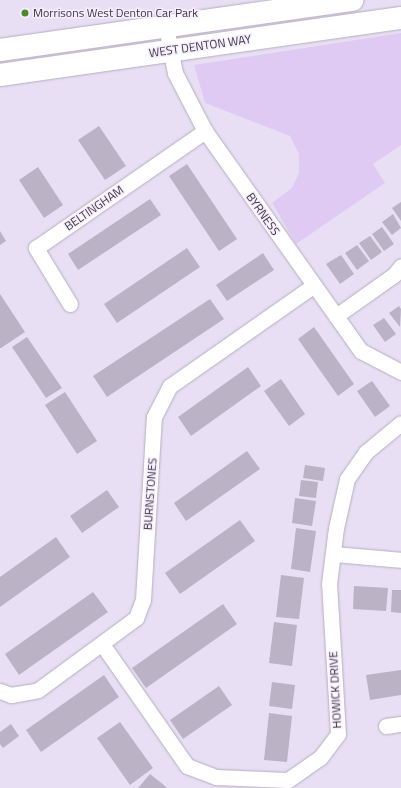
<!DOCTYPE html>
<style>
body{margin:0}
#map{position:relative;width:401px;height:788px;overflow:hidden;background:#e9dff4;font-family:"Titillium Web",sans-serif}
div>[style]{position:absolute}
.green>*{inset:0;background:#dfcaf4}
.building>*{inset:0;background:#bbb2c6}
.roads{filter:drop-shadow(0 0 1px #b6adc1) drop-shadow(0 0 1px #b6adc1)}
.street>*{height:15px;margin:-7.5px;padding:0 7.5px;transform-origin:7.5px;border-radius:7.5px;background:#fff}
.secondary>*{height:22px;margin:-11px;padding:0 11px;transform-origin:11px;border-radius:11px;background:#fff}
.dots>*{width:11px;height:11px;translate:-50% -50%;box-sizing:border-box;border:2px solid #f6edfe;border-radius:50%}
span{translate:-50% -50%;white-space:nowrap;text-align:center;line-height:1.15;-webkit-text-stroke:3px #f6edfe;paint-order:stroke}
.poi-label{font-size:12px;color:#3d3941}
.left{translate:0 -50%;text-align:left}
.street-label{font-size:12px;color:#3d3941}
</style>
<div id="map">
<div class="green">
<i style="clip-path:polygon(401px 33px,401px 145px,373px 164px,385px 183px,296px 244px,272px 203px,292px 188px,299px 173px,299px 154px,290px 136px,205px 103px,194px 65px)"></i>
</div>
<div class="building">
<i style="clip-path:polygon(99px 126px,126px 166px,105px 180px,78px 140px)"></i>
<i style="clip-path:polygon(187px 164px,237px 239px,219px 251px,169px 176px)"></i>
<i style="clip-path:polygon(38px 167px,63px 205px,44px 218px,19px 180px)"></i>
<i style="clip-path:polygon(150px 199px,161px 215px,78px 270px,68px 254px)"></i>
<i style="clip-path:polygon(401px 202px,401px 221px,392px 208px)"></i>
<i style="clip-path:polygon(393px 214px,401px 228px,392px 235px,382px 222px)"></i>
<i style="clip-path:polygon(382px 227px,394px 244px,384px 251px,372px 234px)"></i>
<i style="clip-path:polygon(0 231px,6px 241px,0 245px)"></i>
<i style="clip-path:polygon(370px 236px,382px 252px,371px 260px,359px 243px)"></i>
<i style="clip-path:polygon(357px 245px,369px 261px,357px 270px,345px 253px)"></i>
<i style="clip-path:polygon(187px 248px,200px 267px,117px 323px,104px 304px)"></i>
<i style="clip-path:polygon(263px 253px,274px 270px,227px 301px,216px 285px)"></i>
<i style="clip-path:polygon(341px 255px,354px 274px,340px 284px,326px 264px)"></i>
<i style="clip-path:polygon(0 294px,25px 332px,1px 348px,0 348px)"></i>
<i style="clip-path:polygon(210px 299px,224px 319px,107px 397px,93px 376px)"></i>
<i style="clip-path:polygon(399px 306px,401px 309px,400px 327px,389px 313px)"></i>
<i style="clip-path:polygon(384px 318px,396px 334px,385px 342px,373px 325px)"></i>
<i style="clip-path:polygon(314px 327px,354px 384px,338px 396px,298px 339px)"></i>
<i style="clip-path:polygon(27px 337px,62px 388px,46px 398px,12px 347px)"></i>
<i style="clip-path:polygon(248px 367px,261px 386px,191px 436px,178px 417px)"></i>
<i style="clip-path:polygon(281px 379px,305px 414px,289px 426px,264px 391px)"></i>
<i style="clip-path:polygon(372px 381px,390px 406px,375px 417px,357px 391px)"></i>
<i style="clip-path:polygon(65px 392px,97px 441px,77px 454px,45px 405px)"></i>
<i style="clip-path:polygon(247px 451px,260px 469px,186px 521px,174px 503px)"></i>
<i style="clip-path:polygon(305px 465px,325px 468px,323px 481px,303px 478px)"></i>
<i style="clip-path:polygon(301px 480px,318px 482px,316px 498px,299px 496px)"></i>
<i style="clip-path:polygon(107px 490px,119px 507px,82px 533px,70px 516px)"></i>
<i style="clip-path:polygon(295px 498px,316px 501px,312px 526px,292px 523px)"></i>
<i style="clip-path:polygon(240px 520px,255px 541px,180px 594px,165px 573px)"></i>
<i style="clip-path:polygon(296px 528px,316px 531px,310px 572px,291px 569px)"></i>
<i style="clip-path:polygon(56px 537px,70px 557px,0 607px,0 577px)"></i>
<i style="clip-path:polygon(281px 575px,304px 578px,299px 619px,276px 617px)"></i>
<i style="clip-path:polygon(354px 586px,388px 588px,386px 611px,353px 609px)"></i>
<i style="clip-path:polygon(392px 590px,401px 590px,401px 613px,391px 612px)"></i>
<i style="clip-path:polygon(93px 592px,108px 612px,19px 675px,5px 654px)"></i>
<i style="clip-path:polygon(223px 604px,237px 624px,146px 688px,132px 668px)"></i>
<i style="clip-path:polygon(274px 622px,297px 625px,292px 666px,269px 663px)"></i>
<i style="clip-path:polygon(401px 670px,401px 695px,370px 700px,366px 675px)"></i>
<i style="clip-path:polygon(104px 675px,119px 697px,41px 752px,26px 730px)"></i>
<i style="clip-path:polygon(272px 682px,295px 685px,292px 709px,269px 706px)"></i>
<i style="clip-path:polygon(219px 686px,232px 705px,183px 739px,170px 720px)"></i>
<i style="clip-path:polygon(269px 713px,292px 716px,287px 762px,264px 760px)"></i>
<i style="clip-path:polygon(120px 722px,153px 768px,130px 785px,97px 738px)"></i>
<i style="clip-path:polygon(11px 724px,19px 736px,3px 748px,0 744px,0 732px)"></i>
<i style="clip-path:polygon(150px 774px,165px 786px,167px 788px,138px 788px)"></i>
</div>
<div class="roads">
<div class="street">
<i style="left:166px;top:26px;width:48px;rotate:79.2deg"></i>
<i style="left:175px;top:73px;width:65px;rotate:62.7deg"></i>
<i style="left:205px;top:131px;width:270px;rotate:54.7deg"></i>
<i style="left:361px;top:351px;width:45px;rotate:27.7deg"></i>
<i style="left:70px;top:304px;width:66px;rotate:-121.3deg"></i>
<i style="left:36px;top:248px;width:206px;rotate:-34.7deg"></i>
<i style="left:336px;top:316px;width:71px;rotate:-35.3deg"></i>
<i style="left:394px;top:275px;width:11px;rotate:-52deg"></i>
<i style="left:333px;top:554px;width:68px;rotate:5deg"></i>
<i style="left:102px;top:644px;width:149px;rotate:55.1deg"></i>
<i style="left:187px;top:766px;width:31px;rotate:21deg"></i>
<i style="left:216px;top:777px;width:72px;rotate:2.4deg"></i>
<i style="left:288px;top:780px;width:39px;rotate:-35deg"></i>
<i style="left:320px;top:758px;width:30px;rotate:-53deg"></i>
<i style="left:338px;top:734px;width:150px;rotate:-93.4deg"></i>
<i style="left:329px;top:584px;width:56px;rotate:-82.9deg"></i>
<i style="left:336px;top:528px;width:50px;rotate:-77.3deg"></i>
<i style="left:347px;top:479px;width:33px;rotate:-55deg"></i>
<i style="left:366px;top:452px;width:45px;rotate:-39.6deg"></i>
<i style="left:0;top:691px;width:12px;rotate:20deg"></i>
<i style="left:11px;top:695px;width:27px;rotate:-10deg"></i>
<i style="left:38px;top:690px;width:122px;rotate:-36.3deg"></i>
<i style="left:136px;top:618px;width:19px;rotate:-69deg"></i>
<i style="left:143px;top:600px;width:183px;rotate:-86.6deg"></i>
<i style="left:154px;top:417px;width:35px;rotate:-63deg"></i>
<i style="left:170px;top:386px;width:174px;rotate:-35deg"></i>
<i style="left:386px;top:726px;width:15px;rotate:-8deg"></i>
</div>
<div class="secondary">
<i style="left:0;top:50px;width:356px;rotate:-8.1deg"></i>
<i style="left:0;top:75px;width:405px;rotate:-8.1deg"></i>
</div>
</div>
<div class="dots">
<i style="left:25px;top:13px;background:#498a2b"></i>
</div>
<div class="poi-label">
<span class="left" style="left:33px;top:13px">Morrisons West Denton Car Park</span>
</div>
<div class="street-label">
<span style="left:200px;top:46px;rotate:-8deg">WEST DENTON WAY</span>
<span style="left:94px;top:208px;rotate:-35deg">BELTINGHAM</span>
<span style="left:263px;top:214px;rotate:55deg">BYRNESS</span>
<span style="left:150px;top:494px;rotate:-86deg">BURNSTONES</span>
<span style="left:335px;top:690px;rotate:-93deg">HOWICK DRIVE</span>
</div>
</div>
